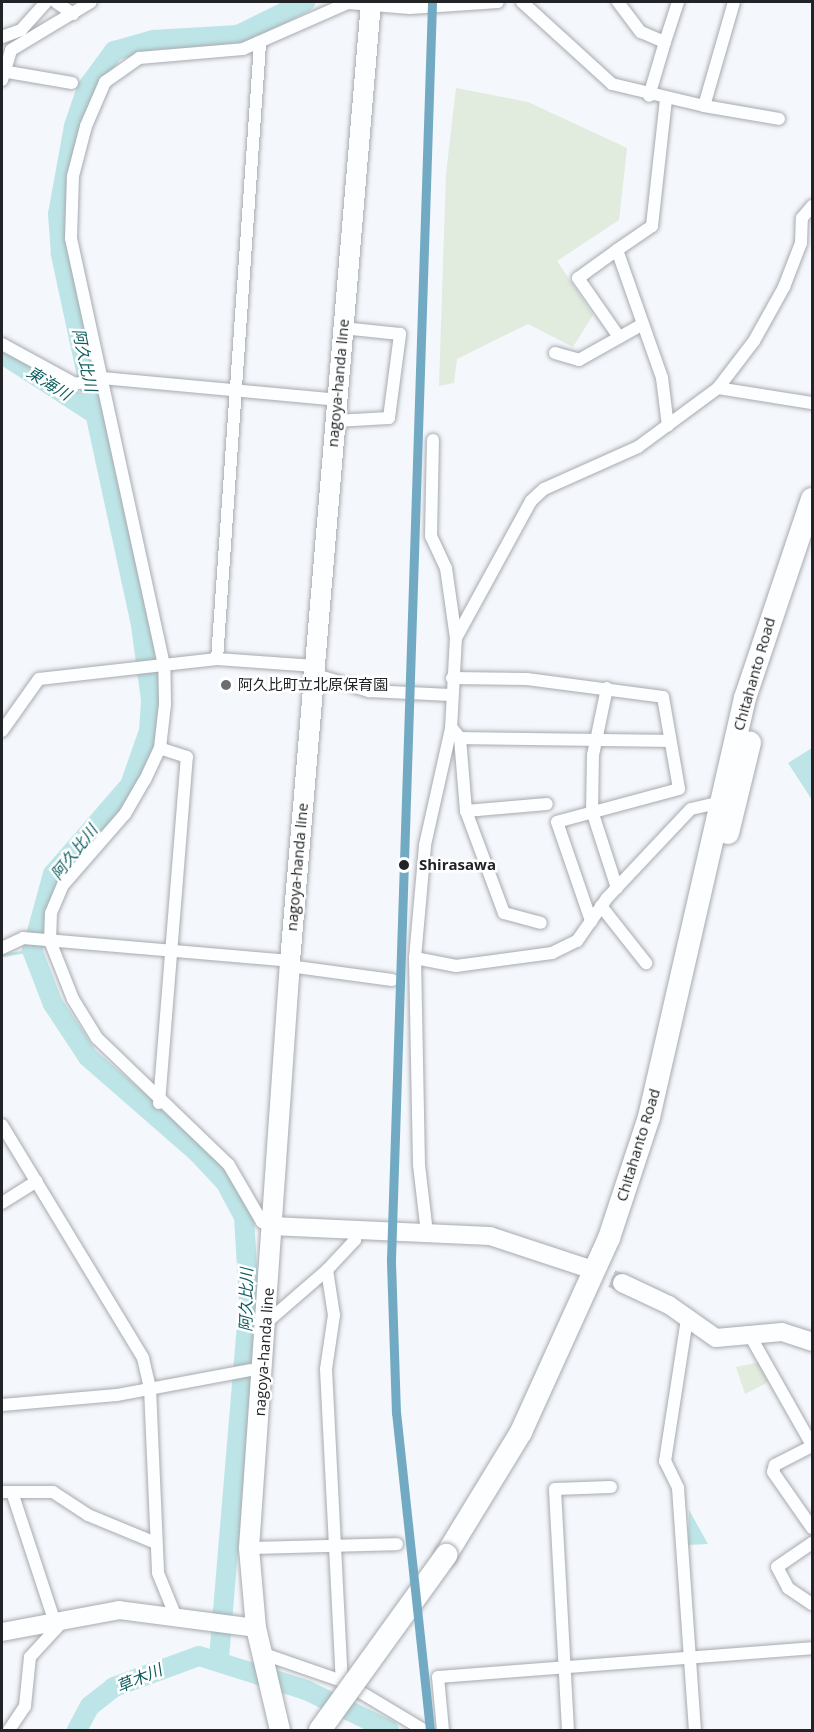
<!DOCTYPE html>
<meta charset="utf-8">
<style>
body{margin:0}
#map{position:relative;width:814px;height:1732px;overflow:hidden;background:#f4f7fc;font-family:"Open Sans","Noto Sans JP",sans-serif}
div>[style]{position:absolute}
.green>*{inset:0;background:#e1ebde}
.water>*{inset:0;background:#bde5e7}
.stream>*{height:3px;margin:-1.5px;padding:0 1.5px;transform-origin:1.5px;border-radius:1.5px;background:#bde5e7}
.river>*{height:20px;margin:-10px;padding:0 10px;transform-origin:10px;border-radius:10px;background:#bde5e7}
.secondary-tunnel>*{height:18px;margin-top:-9px;transform-origin:0;background:repeating-linear-gradient(90deg,#cacdd1 0 18px,transparent 0 27px)}
.roads{filter:drop-shadow(0 0 2px #a8aaae) drop-shadow(0 0 2px #a8aaae)}
.street>*{height:12px;margin:-6px;padding:0 6px;transform-origin:6px;border-radius:6px;background:#fdfeff}
.secondary>*{height:18px;margin:-9px;padding:0 9px;transform-origin:9px;border-radius:9px;background:#fdfeff}
.primary>*{height:20px;margin:-10px;padding:0 10px;transform-origin:10px;border-radius:10px;background:#fdfeff}
.highway>*{height:22px;margin:-11px;padding:0 11px;transform-origin:11px;border-radius:11px;background:#fdfeff}
.bridges{filter:drop-shadow(0 0 2px #a8aaae) drop-shadow(0 0 2px #a8aaae)}
.highway-bridge>*{height:22px;margin:-11px;padding:0 11px;transform-origin:11px;border-radius:11px;background:#fdfeff}
.rail-1>*{height:9px;margin:-4.5px;padding:0 4.5px;transform-origin:4.5px;border-radius:4.5px;background:#72aac3}
.dots>*{width:16px;height:16px;translate:-50% -50%;box-sizing:border-box;border:3px solid #fff;border-radius:50%}
span{translate:-50% -50%;white-space:nowrap;text-align:center;line-height:1.15;-webkit-text-stroke:5px #fff;paint-order:stroke}
.street-label{font-size:15px;color:#212326}
.poi-label{font-size:15px;color:#212326}
.left{translate:0 -50%;text-align:left}
.stop-label{font-size:15px;color:#212326;font-weight:700}
.water-label{font-size:16px;color:#0c5c5e;font-style:italic}
.frame{position:absolute;inset:0;border:3px solid #212326;pointer-events:none}
</style>
<div id="map">
<div class="green">
<i style="clip-path:polygon(456px 88px,528px 102px,627px 148px,619px 220px,557px 261px,593px 315px,573px 347px,528px 324px,457px 359px,454px 383px,439px 386px,446px 174px)"></i>
<i style="clip-path:polygon(760px 1362px,772px 1380px,745px 1394px,736px 1367px)"></i>
</div>
<div class="water">
<i style="clip-path:polygon(812px 748px,812px 800px,788px 763px)"></i>
<i style="clip-path:polygon(689px 1510px,708px 1544px,688px 1545px)"></i>
</div>
<div class="stream">
<i style="left:2px;top:955px;width:30px;rotate:-9deg"></i>
</div>
<div class="river">
<i style="left:2px;top:354px;width:111px;rotate:32.8deg"></i>
<i style="left:219px;top:1658px;width:358px;rotate:-85.2deg"></i>
<i style="left:249px;top:1301px;width:84px;rotate:-93.4deg"></i>
<i style="left:244px;top:1217px;width:40px;rotate:-118deg"></i>
<i style="left:225px;top:1182px;width:40px;rotate:-133deg"></i>
<i style="left:198px;top:1153px;width:146px;rotate:-138.9deg"></i>
<i style="left:88px;top:1057px;width:64px;rotate:-123.4deg"></i>
<i style="left:53px;top:1004px;width:58px;rotate:-111.3deg"></i>
<i style="left:32px;top:950px;width:79px;rotate:-74.6deg"></i>
<i style="left:53px;top:874px;width:118px;rotate:-49.1deg"></i>
<i style="left:130px;top:785px;width:57px;rotate:-70.6deg"></i>
<i style="left:149px;top:731px;width:31px;rotate:-86deg"></i>
<i style="left:151px;top:700px;width:76px;rotate:-97.6deg"></i>
<i style="left:141px;top:625px;width:380px;rotate:-102.2deg"></i>
<i style="left:61px;top:254px;width:40px;rotate:-94.3deg"></i>
<i style="left:58px;top:214px;width:89px;rotate:-79.7deg"></i>
<i style="left:74px;top:126px;width:40px;rotate:-71.1deg"></i>
<i style="left:87px;top:88px;width:46px;rotate:-53.9deg"></i>
<i style="left:114px;top:51px;width:41px;rotate:-15.8deg"></i>
<i style="left:153px;top:40px;width:85px;rotate:-3.4deg"></i>
<i style="left:238px;top:35px;width:75px;rotate:-26.2deg"></i>
<i style="left:77px;top:1730px;width:27px;rotate:-62deg"></i>
<i style="left:90px;top:1706px;width:31px;rotate:-38deg"></i>
<i style="left:114px;top:1687px;width:90px;rotate:-20deg"></i>
<i style="left:199px;top:1656px;width:112px;rotate:17.6deg"></i>
<i style="left:306px;top:1690px;width:92px;rotate:25.7deg"></i>
</div>
<div class="secondary-tunnel">
<i style="left:587px;top:1268px;width:38px;rotate:23deg"></i>
</div>
<div class="roads">
<div class="street">
<i style="left:56px;top:2px;width:21px;rotate:35deg"></i>
<i style="left:522px;top:2px;width:122px;rotate:42.3deg"></i>
<i style="left:612px;top:84px;width:95px;rotate:13.4deg"></i>
<i style="left:704px;top:106px;width:108px;rotate:-73.9deg"></i>
<i style="left:618px;top:2px;width:38px;rotate:53deg"></i>
<i style="left:641px;top:32px;width:26px;rotate:23deg"></i>
<i style="left:665px;top:42px;width:56px;rotate:106.5deg"></i>
<i style="left:2px;top:37px;width:20px;rotate:-20deg"></i>
<i style="left:21px;top:30px;width:38px;rotate:-48deg"></i>
<i style="left:665px;top:42px;width:42px;rotate:-72deg"></i>
<i style="left:2px;top:71px;width:71px;rotate:9.7deg"></i>
<i style="left:2px;top:80px;width:31px;rotate:-73deg"></i>
<i style="left:11px;top:50px;width:93px;rotate:-31deg"></i>
<i style="left:666px;top:99px;width:128px;rotate:96.3deg"></i>
<i style="left:652px;top:226px;width:42px;rotate:145.6deg"></i>
<i style="left:617px;top:250px;width:136px;rotate:70.6deg"></i>
<i style="left:662px;top:378px;width:48px;rotate:82.9deg"></i>
<i style="left:704px;top:106px;width:76px;rotate:9.8deg"></i>
<i style="left:617px;top:250px;width:48px;rotate:144.3deg"></i>
<i style="left:578px;top:278px;width:72px;rotate:55.2deg"></i>
<i style="left:2px;top:344px;width:83px;rotate:28.7deg"></i>
<i style="left:75px;top:384px;width:28px;rotate:-13deg"></i>
<i style="left:102px;top:378px;width:236px;rotate:5.3deg"></i>
<i style="left:555px;top:353px;width:25px;rotate:16deg"></i>
<i style="left:579px;top:360px;width:73px;rotate:-29.4deg"></i>
<i style="left:718px;top:388px;width:95px;rotate:9.1deg"></i>
<i style="left:335px;top:421px;width:54px;rotate:-3.2deg"></i>
<i style="left:389px;top:418px;width:85px;rotate:-82.5deg"></i>
<i style="left:400px;top:334px;width:58px;rotate:-174.1deg"></i>
<i style="left:433px;top:440px;width:96px;rotate:91.2deg"></i>
<i style="left:431px;top:536px;width:35px;rotate:65deg"></i>
<i style="left:446px;top:568px;width:71px;rotate:81.9deg"></i>
<i style="left:217px;top:659px;width:617px;rotate:-86deg"></i>
<i style="left:313px;top:674px;width:59px;rotate:16.9deg"></i>
<i style="left:369px;top:691px;width:81px;rotate:2.8deg"></i>
<i style="left:452px;top:678px;width:75px;rotate:0.8deg"></i>
<i style="left:527px;top:679px;width:137px;rotate:7.5deg"></i>
<i style="left:663px;top:697px;width:93px;rotate:80.1deg"></i>
<i style="left:679px;top:789px;width:126px;rotate:164.9deg"></i>
<i style="left:557px;top:822px;width:105px;rotate:71deg"></i>
<i style="left:607px;top:688px;width:68px;rotate:101.8deg"></i>
<i style="left:593px;top:755px;width:56px;rotate:91deg"></i>
<i style="left:592px;top:811px;width:81px;rotate:72deg"></i>
<i style="left:451px;top:727px;width:14px;rotate:51deg"></i>
<i style="left:460px;top:738px;width:73px;rotate:85.3deg"></i>
<i style="left:466px;top:811px;width:109px;rotate:69.6deg"></i>
<i style="left:504px;top:913px;width:38px;rotate:15deg"></i>
<i style="left:2px;top:731px;width:64px;rotate:-54.6deg"></i>
<i style="left:39px;top:679px;width:179px;rotate:-6.4deg"></i>
<i style="left:217px;top:659px;width:98px;rotate:4.1deg"></i>
<i style="left:460px;top:738px;width:210px;rotate:0.8deg"></i>
<i style="left:466px;top:811px;width:81px;rotate:-4.9deg"></i>
<i style="left:601px;top:906px;width:73px;rotate:51.7deg"></i>
<i style="left:2px;top:948px;width:23px;rotate:-25deg"></i>
<i style="left:23px;top:938px;width:268px;rotate:4.9deg"></i>
<i style="left:415px;top:958px;width:42px;rotate:11deg"></i>
<i style="left:456px;top:966px;width:97px;rotate:-7.7deg"></i>
<i style="left:552px;top:953px;width:28px;rotate:-26deg"></i>
<i style="left:577px;top:941px;width:52px;rotate:-55.1deg"></i>
<i style="left:607px;top:898px;width:122px;rotate:-46.7deg"></i>
<i style="left:691px;top:809px;width:22px;rotate:-13deg"></i>
<i style="left:289px;top:966px;width:104px;rotate:7.7deg"></i>
<i style="left:159px;top:1103px;width:347px;rotate:-85.4deg"></i>
<i style="left:187px;top:757px;width:28px;rotate:-162deg"></i>
<i style="left:2px;top:1125px;width:272px;rotate:58.8deg"></i>
<i style="left:143px;top:1358px;width:31px;rotate:77deg"></i>
<i style="left:150px;top:1388px;width:185px;rotate:87.5deg"></i>
<i style="left:158px;top:1573px;width:48px;rotate:67.8deg"></i>
<i style="left:2px;top:1203px;width:41px;rotate:-32.2deg"></i>
<i style="left:271px;top:1226px;width:10px;rotate:-156deg"></i>
<i style="left:262px;top:1222px;width:66px;rotate:-120.1deg"></i>
<i style="left:229px;top:1165px;width:183px;rotate:-136.1deg"></i>
<i style="left:97px;top:1038px;width:46px;rotate:-121.6deg"></i>
<i style="left:73px;top:999px;width:62px;rotate:-111.6deg"></i>
<i style="left:50px;top:941px;width:28px;rotate:-88deg"></i>
<i style="left:51px;top:913px;width:30px;rotate:-67deg"></i>
<i style="left:63px;top:885px;width:94px;rotate:-48.9deg"></i>
<i style="left:125px;top:814px;width:39px;rotate:-60deg"></i>
<i style="left:145px;top:780px;width:35px;rotate:-65deg"></i>
<i style="left:160px;top:748px;width:44px;rotate:-83.5deg"></i>
<i style="left:165px;top:704px;width:39px;rotate:-91deg"></i>
<i style="left:164px;top:665px;width:437px;rotate:-102.3deg"></i>
<i style="left:71px;top:238px;width:62px;rotate:-88.2deg"></i>
<i style="left:73px;top:176px;width:52px;rotate:-75.4deg"></i>
<i style="left:86px;top:126px;width:48px;rotate:-66.6deg"></i>
<i style="left:105px;top:82px;width:42px;rotate:-35.2deg"></i>
<i style="left:139px;top:58px;width:104px;rotate:-4.9deg"></i>
<i style="left:243px;top:49px;width:115px;rotate:-23.7deg"></i>
<i style="left:348px;top:3px;width:62px;rotate:4.6deg"></i>
<i style="left:410px;top:8px;width:88px;rotate:-3.9deg"></i>
<i style="left:427px;top:1233px;width:68px;rotate:-96.7deg"></i>
<i style="left:419px;top:1165px;width:207px;rotate:-91.1deg"></i>
<i style="left:415px;top:958px;width:113px;rotate:-84.9deg"></i>
<i style="left:425px;top:845px;width:119px;rotate:-77.4deg"></i>
<i style="left:451px;top:729px;width:91px;rotate:-86.9deg"></i>
<i style="left:456px;top:638px;width:156px;rotate:-61.3deg"></i>
<i style="left:531px;top:501px;width:18px;rotate:-43deg"></i>
<i style="left:544px;top:489px;width:103px;rotate:-24.1deg"></i>
<i style="left:638px;top:447px;width:99px;rotate:-36.4deg"></i>
<i style="left:718px;top:388px;width:59px;rotate:-52.5deg"></i>
<i style="left:754px;top:341px;width:62px;rotate:-60.9deg"></i>
<i style="left:784px;top:287px;width:47px;rotate:-68.9deg"></i>
<i style="left:801px;top:243px;width:25px;rotate:-88deg"></i>
<i style="left:802px;top:218px;width:16px;rotate:-50deg"></i>
<i style="left:327px;top:1270px;width:46px;rotate:81.2deg"></i>
<i style="left:334px;top:1315px;width:55px;rotate:98.4deg"></i>
<i style="left:326px;top:1369px;width:312px;rotate:87.1deg"></i>
<i style="left:687px;top:1319px;width:144px;rotate:98.8deg"></i>
<i style="left:665px;top:1461px;width:30px;rotate:64deg"></i>
<i style="left:678px;top:1488px;width:243px;rotate:86deg"></i>
<i style="left:267px;top:1322px;width:79px;rotate:-40.9deg"></i>
<i style="left:327px;top:1270px;width:41px;rotate:-47deg"></i>
<i style="left:355px;top:1240px;width:10px;rotate:-84deg"></i>
<i style="left:748px;top:1332px;width:130px;rotate:60.5deg"></i>
<i style="left:2px;top:1405px;width:115px;rotate:-5deg"></i>
<i style="left:117px;top:1395px;width:136px;rotate:-10.6deg"></i>
<i style="left:812px;top:1446px;width:42px;rotate:152.8deg"></i>
<i style="left:775px;top:1465px;width:7px;rotate:106deg"></i>
<i style="left:773px;top:1472px;width:68px;rotate:55.1deg"></i>
<i style="left:2px;top:1492px;width:51px"></i>
<i style="left:53px;top:1492px;width:42px;rotate:33.3deg"></i>
<i style="left:88px;top:1515px;width:74px;rotate:22.4deg"></i>
<i style="left:12px;top:1492px;width:135px;rotate:71.8deg"></i>
<i style="left:812px;top:1543px;width:42px;rotate:145.6deg"></i>
<i style="left:777px;top:1567px;width:24px;rotate:62deg"></i>
<i style="left:788px;top:1588px;width:29px;rotate:34deg"></i>
<i style="left:249px;top:1548px;width:148px;rotate:-1.5deg"></i>
<i style="left:261px;top:1653px;width:86px;rotate:19.1deg"></i>
<i style="left:342px;top:1681px;width:96px;rotate:30.9deg"></i>
<i style="left:9px;top:1730px;width:29px;rotate:-56deg"></i>
<i style="left:25px;top:1706px;width:49px;rotate:-84.2deg"></i>
<i style="left:30px;top:1657px;width:53px;rotate:-47.3deg"></i>
<i style="left:443px;top:1730px;width:53px;rotate:-95.4deg"></i>
<i style="left:438px;top:1677px;width:375px;rotate:-4.4deg"></i>
<i style="left:568px;top:1730px;width:241px;rotate:-93.1deg"></i>
<i style="left:555px;top:1489px;width:56px;rotate:-2deg"></i>
</div>
<div class="secondary">
<i style="left:271px;top:1226px;width:219px;rotate:2.6deg"></i>
<i style="left:490px;top:1236px;width:102px;rotate:18.3deg"></i>
<i style="left:622px;top:1283px;width:52px;rotate:25.1deg"></i>
<i style="left:669px;top:1305px;width:57px;rotate:35.1deg"></i>
<i style="left:716px;top:1338px;width:66px;rotate:-5.2deg"></i>
<i style="left:782px;top:1332px;width:32px;rotate:18deg"></i>
<i style="left:2px;top:1632px;width:119px;rotate:-10.6deg"></i>
<i style="left:119px;top:1610px;width:138px;rotate:7.5deg"></i>
</div>
<div class="primary">
<i style="left:280px;top:1730px;width:105px;rotate:-103.2deg"></i>
<i style="left:256px;top:1628px;width:80px;rotate:-95deg"></i>
<i style="left:249px;top:1548px;width:588px;rotate:-86deg"></i>
<i style="left:290px;top:961px;width:962px;rotate:-85.17deg"></i>
</div>
<div class="highway">
<i style="left:728px;top:833px;width:93px;rotate:-76.3deg"></i>
<i style="left:446px;top:1555px;width:144px;rotate:-58.6deg"></i>
<i style="left:521px;top:1432px;width:213px;rotate:-65.6deg"></i>
<i style="left:609px;top:1238px;width:127px;rotate:-71.7deg"></i>
<i style="left:649px;top:1117px;width:430px;rotate:-77.1deg"></i>
<i style="left:745px;top:698px;width:210px;rotate:-71.4deg"></i>
</div>
</div>
<div class="bridges">
<div class="highway-bridge">
<i style="left:320px;top:1730px;width:216px;rotate:-54.2deg"></i>
</div>
</div>
<div class="rail-1">
<i style="left:430px;top:1730px;width:319px;rotate:-96.1deg"></i>
<i style="left:396px;top:1413px;width:154px;rotate:-91.9deg"></i>
<i style="left:391px;top:1259px;width:1258px;rotate:-88.13deg"></i>
</div>
<div class="dots">
<i style="left:226px;top:685px;background:#6b6d71"></i>
<i style="left:404px;top:865px;background:#212326"></i>
</div>
<div class="street-label">
<span style="left:338px;top:383px;rotate:-85deg">nagoya-handa line</span>
<span style="left:754px;top:674px;rotate:-74deg">Chitahanto Road</span>
<span style="left:297px;top:867px;rotate:-85deg">nagoya-handa line</span>
<span style="left:638px;top:1145px;rotate:-73deg">Chitahanto Road</span>
<span style="left:264px;top:1352px;rotate:-86deg">nagoya-handa line</span>
</div>
<div class="poi-label">
<span class="left" style="left:238px;top:685px">阿久比町立北原保育園</span>
</div>
<div class="stop-label">
<span class="left" style="left:419px;top:865px">Shirasawa</span>
</div>
<div class="water-label">
<span style="left:85px;top:360px;rotate:78deg">阿久比川</span>
<span style="left:49px;top:383px;rotate:32deg">東海川</span>
<span style="left:74px;top:852px;rotate:-52deg">阿久比川</span>
<span style="left:246px;top:1300px;rotate:-89deg">阿久比川</span>
<span style="left:139px;top:1678px;rotate:-23deg">草木川</span>
</div>
<div class="frame"></div>
</div>
